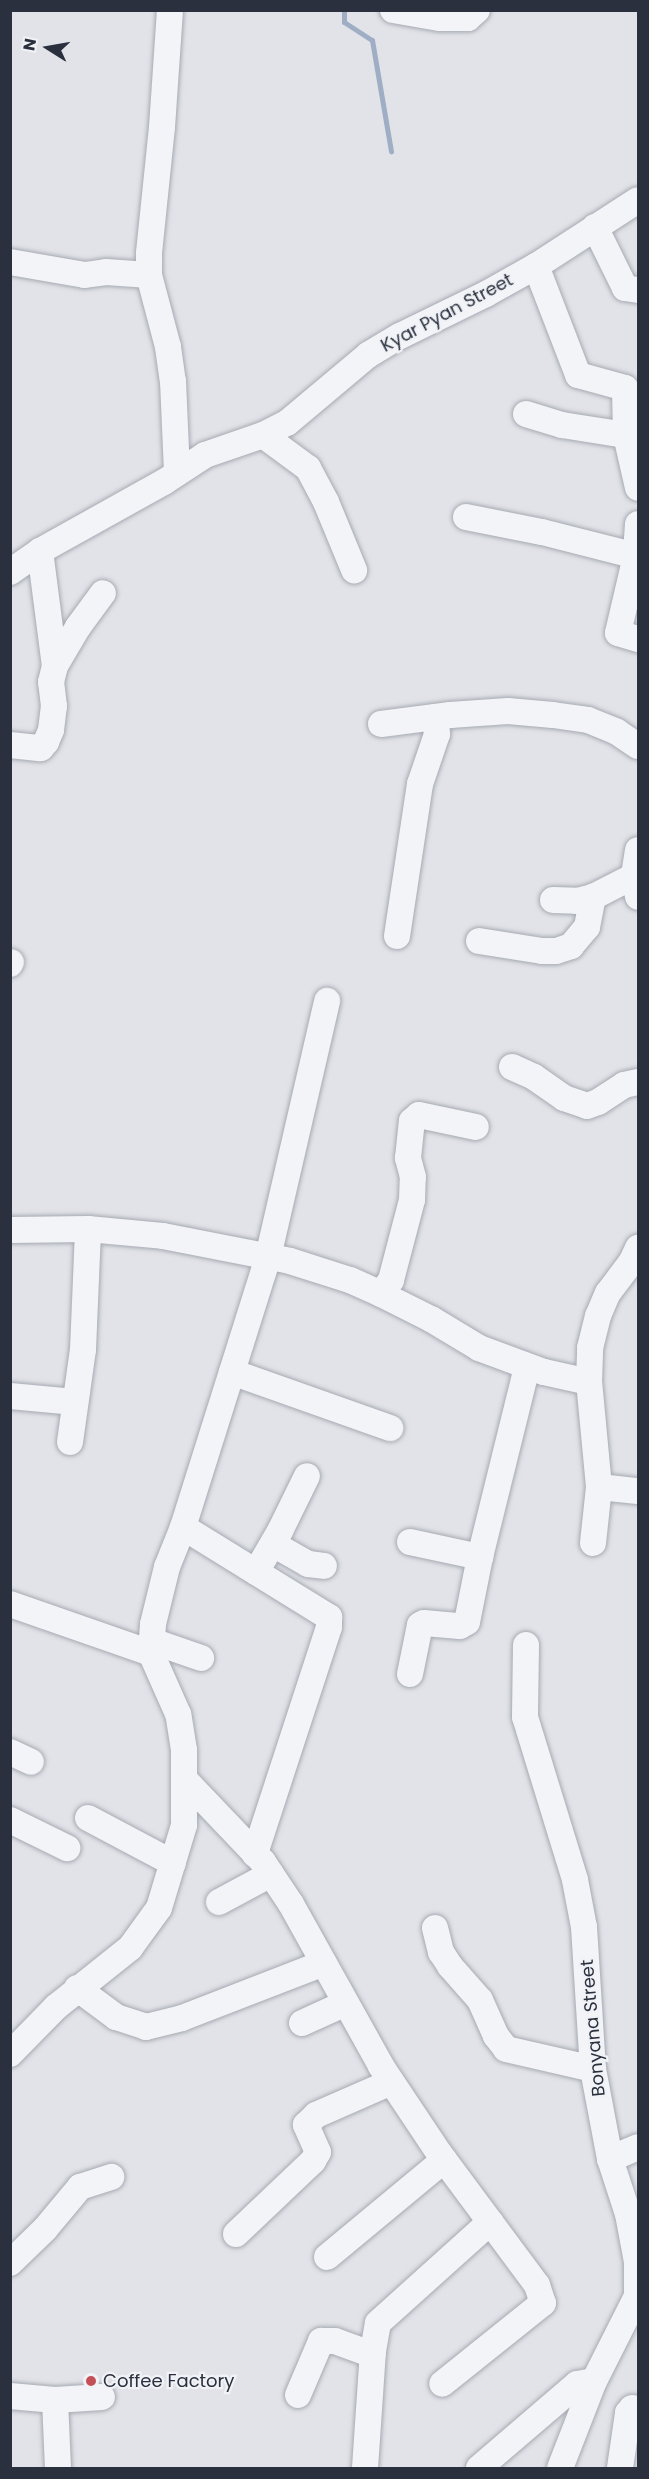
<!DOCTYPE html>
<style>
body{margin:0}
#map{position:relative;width:649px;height:2479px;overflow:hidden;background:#e1e3e8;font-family:Poppins,sans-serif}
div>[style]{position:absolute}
.stream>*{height:5px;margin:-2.5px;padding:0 2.5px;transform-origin:2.5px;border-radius:2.5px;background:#9fadc5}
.roads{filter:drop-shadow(0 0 2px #a6aab2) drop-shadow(0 0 2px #a6aab2)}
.minor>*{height:26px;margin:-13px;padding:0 13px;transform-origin:13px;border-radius:13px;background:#f3f4f7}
.dots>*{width:16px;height:16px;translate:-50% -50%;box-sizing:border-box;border:3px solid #f0f2f6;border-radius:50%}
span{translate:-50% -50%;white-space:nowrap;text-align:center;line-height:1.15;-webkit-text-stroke:4.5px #f0f2f6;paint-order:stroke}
.street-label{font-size:18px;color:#2a303e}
.poi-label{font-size:18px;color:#2a303e}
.left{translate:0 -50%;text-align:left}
.frame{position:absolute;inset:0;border:12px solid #2a303e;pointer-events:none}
.north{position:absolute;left:18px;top:18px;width:60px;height:60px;-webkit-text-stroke:4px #f0f2f6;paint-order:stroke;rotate:281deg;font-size:16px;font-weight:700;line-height:24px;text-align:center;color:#2a303e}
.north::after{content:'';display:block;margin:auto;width:21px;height:27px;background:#2a303e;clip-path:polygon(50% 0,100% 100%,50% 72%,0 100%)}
</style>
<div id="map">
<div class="stream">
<i style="left:344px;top:10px;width:12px;rotate:90deg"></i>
<i style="left:344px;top:22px;width:33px;rotate:33deg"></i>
<i style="left:372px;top:40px;width:113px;rotate:80.3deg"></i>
</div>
<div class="roads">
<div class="minor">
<i style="left:170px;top:10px;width:117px;rotate:93.9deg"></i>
<i style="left:162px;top:127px;width:127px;rotate:95.9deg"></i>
<i style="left:149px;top:253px;width:22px;rotate:90deg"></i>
<i style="left:149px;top:275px;width:74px;rotate:75.2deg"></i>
<i style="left:168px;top:347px;width:34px;rotate:82deg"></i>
<i style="left:173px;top:381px;width:91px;rotate:87.5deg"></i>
<i style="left:393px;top:10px;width:48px;rotate:9.7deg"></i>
<i style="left:440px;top:18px;width:28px"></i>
<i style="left:468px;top:18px;width:12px;rotate:-42deg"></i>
<i style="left:595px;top:227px;width:68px;rotate:63.8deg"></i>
<i style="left:625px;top:288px;width:13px;rotate:9deg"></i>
<i style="left:10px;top:262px;width:76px;rotate:9.8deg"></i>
<i style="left:85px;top:275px;width:21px;rotate:-8deg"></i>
<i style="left:106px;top:272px;width:43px;rotate:4deg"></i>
<i style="left:536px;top:266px;width:117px;rotate:68.9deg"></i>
<i style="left:578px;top:375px;width:49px;rotate:15.5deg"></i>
<i style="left:625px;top:388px;width:47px;rotate:88.8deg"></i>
<i style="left:626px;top:435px;width:54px;rotate:77.2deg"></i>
<i style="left:526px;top:414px;width:38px;rotate:17deg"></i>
<i style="left:562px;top:425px;width:65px;rotate:8.9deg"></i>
<i style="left:263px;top:435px;width:56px;rotate:36.3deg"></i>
<i style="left:308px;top:468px;width:38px;rotate:62deg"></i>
<i style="left:326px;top:502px;width:74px;rotate:67.6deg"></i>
<i style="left:466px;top:517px;width:77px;rotate:11.2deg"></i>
<i style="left:542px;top:532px;width:97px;rotate:14.3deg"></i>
<i style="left:638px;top:524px;width:32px;rotate:94deg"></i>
<i style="left:636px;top:556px;width:79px;rotate:103.2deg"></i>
<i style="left:618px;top:633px;width:21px;rotate:17deg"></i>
<i style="left:40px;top:551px;width:116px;rotate:82.6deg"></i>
<i style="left:10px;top:572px;width:37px;rotate:-35deg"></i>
<i style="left:40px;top:551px;width:142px;rotate:-29.1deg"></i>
<i style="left:164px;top:482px;width:49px;rotate:-33.4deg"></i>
<i style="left:205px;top:455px;width:61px;rotate:-19deg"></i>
<i style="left:263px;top:435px;width:27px;rotate:-27deg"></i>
<i style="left:287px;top:423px;width:106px;rotate:-40deg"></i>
<i style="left:368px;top:355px;width:37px;rotate:-31deg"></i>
<i style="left:400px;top:336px;width:96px;rotate:-26deg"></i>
<i style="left:486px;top:294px;width:57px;rotate:-29.2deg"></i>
<i style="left:536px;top:266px;width:121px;rotate:-32.9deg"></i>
<i style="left:381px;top:724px;width:70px;rotate:-7.4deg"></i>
<i style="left:450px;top:715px;width:58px;rotate:-3.9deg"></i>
<i style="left:508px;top:711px;width:45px;rotate:5.1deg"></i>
<i style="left:553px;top:715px;width:35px;rotate:8deg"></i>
<i style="left:588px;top:720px;width:31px;rotate:22deg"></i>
<i style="left:617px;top:732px;width:25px;rotate:34deg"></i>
<i style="left:10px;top:745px;width:31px;rotate:6deg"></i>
<i style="left:41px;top:748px;width:8px;rotate:-50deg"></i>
<i style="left:46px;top:742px;width:13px;rotate:-67deg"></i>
<i style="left:51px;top:730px;width:24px;rotate:-83deg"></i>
<i style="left:54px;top:706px;width:24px;rotate:-97deg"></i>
<i style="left:51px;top:682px;width:16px;rotate:-76deg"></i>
<i style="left:55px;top:666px;width:45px;rotate:-59.5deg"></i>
<i style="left:78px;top:627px;width:42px;rotate:-53.7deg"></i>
<i style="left:638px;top:850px;width:26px;rotate:99deg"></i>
<i style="left:634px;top:876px;width:21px;rotate:79deg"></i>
<i style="left:553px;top:900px;width:24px;rotate:2deg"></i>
<i style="left:577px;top:901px;width:16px;rotate:-14deg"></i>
<i style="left:593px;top:897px;width:46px;rotate:-27.1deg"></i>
<i style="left:397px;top:936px;width:154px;rotate:-81.4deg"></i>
<i style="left:420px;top:784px;width:53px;rotate:-71.2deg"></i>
<i style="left:437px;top:734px;width:17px;rotate:-97deg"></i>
<i style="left:479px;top:941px;width:64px;rotate:9deg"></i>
<i style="left:542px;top:951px;width:14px"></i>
<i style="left:556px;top:951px;width:16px;rotate:-18deg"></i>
<i style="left:571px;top:946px;width:25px;rotate:-50deg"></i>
<i style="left:587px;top:927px;width:31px;rotate:-79deg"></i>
<i style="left:10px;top:964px;width:2px;rotate:-63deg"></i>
<i style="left:512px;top:1067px;width:24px;rotate:24deg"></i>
<i style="left:534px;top:1077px;width:37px;rotate:35deg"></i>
<i style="left:564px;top:1098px;width:24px;rotate:19deg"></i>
<i style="left:587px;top:1106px;width:12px;rotate:-20deg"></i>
<i style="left:598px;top:1102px;width:31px;rotate:-33deg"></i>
<i style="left:624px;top:1085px;width:14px;rotate:-12deg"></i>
<i style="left:10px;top:1230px;width:78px;rotate:-0.7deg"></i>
<i style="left:88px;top:1229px;width:75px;rotate:5.3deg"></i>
<i style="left:163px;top:1236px;width:129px;rotate:11.1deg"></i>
<i style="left:290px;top:1261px;width:63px;rotate:17.6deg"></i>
<i style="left:350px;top:1280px;width:34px;rotate:24deg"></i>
<i style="left:381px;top:1294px;width:56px;rotate:26.6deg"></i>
<i style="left:431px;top:1319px;width:56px;rotate:31.1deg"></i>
<i style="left:479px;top:1348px;width:69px;rotate:20.3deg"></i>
<i style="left:544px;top:1372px;width:46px;rotate:12.5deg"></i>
<i style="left:381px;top:1294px;width:17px;rotate:-54deg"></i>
<i style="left:391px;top:1280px;width:83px;rotate:-75.3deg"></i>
<i style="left:412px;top:1200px;width:23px;rotate:-88deg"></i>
<i style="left:413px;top:1177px;width:20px;rotate:-105deg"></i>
<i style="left:408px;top:1158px;width:37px;rotate:-84deg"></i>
<i style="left:412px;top:1121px;width:9px;rotate:-41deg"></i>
<i style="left:419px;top:1115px;width:58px;rotate:11.9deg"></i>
<i style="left:232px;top:1372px;width:168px;rotate:19.5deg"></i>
<i style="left:10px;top:1396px;width:65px;rotate:5.3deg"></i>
<i style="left:70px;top:1442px;width:93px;rotate:-82deg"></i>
<i style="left:83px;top:1350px;width:121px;rotate:-87.6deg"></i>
<i style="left:599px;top:1487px;width:39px;rotate:6deg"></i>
<i style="left:183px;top:1527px;width:172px;rotate:31.7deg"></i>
<i style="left:329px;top:1617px;width:10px;rotate:90deg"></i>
<i style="left:329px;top:1627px;width:239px;rotate:108.1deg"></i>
<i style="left:410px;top:1542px;width:72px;rotate:12.1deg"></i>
<i style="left:593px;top:1543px;width:56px;rotate:-83.9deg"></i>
<i style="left:599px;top:1487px;width:105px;rotate:-95.4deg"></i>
<i style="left:589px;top:1382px;width:34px;rotate:-88deg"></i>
<i style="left:590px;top:1348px;width:33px;rotate:-76deg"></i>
<i style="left:598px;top:1316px;width:25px;rotate:-67deg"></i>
<i style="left:608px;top:1293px;width:38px;rotate:-53deg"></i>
<i style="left:631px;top:1263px;width:17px;rotate:-65deg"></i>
<i style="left:273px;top:1544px;width:40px;rotate:29.7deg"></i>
<i style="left:308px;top:1564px;width:16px;rotate:7deg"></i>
<i style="left:256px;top:1572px;width:48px;rotate:-59.7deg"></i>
<i style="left:280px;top:1531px;width:61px;rotate:-63.9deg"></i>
<i style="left:10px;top:1604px;width:149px;rotate:19.2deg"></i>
<i style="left:152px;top:1641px;width:52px;rotate:19.1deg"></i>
<i style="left:526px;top:1645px;width:72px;rotate:90.8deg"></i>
<i style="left:525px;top:1717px;width:170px;rotate:72.9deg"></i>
<i style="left:575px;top:1880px;width:48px;rotate:79.2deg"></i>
<i style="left:584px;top:1927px;width:142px;rotate:86.4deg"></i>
<i style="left:593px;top:2069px;width:92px;rotate:79.3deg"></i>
<i style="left:610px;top:2159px;width:58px;rotate:71.9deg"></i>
<i style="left:628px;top:2214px;width:49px;rotate:79.4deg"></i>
<i style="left:637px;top:2262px;width:34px;rotate:90deg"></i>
<i style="left:637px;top:2296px;width:95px;rotate:116.8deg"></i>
<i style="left:594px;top:2381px;width:93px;rotate:111.3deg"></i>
<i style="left:410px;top:1674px;width:50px;rotate:-78.5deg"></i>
<i style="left:420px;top:1625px;width:4px;rotate:-27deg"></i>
<i style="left:424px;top:1623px;width:36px;rotate:5deg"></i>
<i style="left:460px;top:1626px;width:8px;rotate:-30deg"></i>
<i style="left:467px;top:1622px;width:66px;rotate:-78.7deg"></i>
<i style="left:480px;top:1557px;width:196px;rotate:-76.1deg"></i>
<i style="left:10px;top:1752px;width:23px;rotate:25deg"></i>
<i style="left:185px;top:1780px;width:113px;rotate:46.4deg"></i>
<i style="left:263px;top:1862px;width:50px;rotate:56.3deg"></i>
<i style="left:291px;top:1904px;width:185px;rotate:60.9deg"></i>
<i style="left:381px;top:2066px;width:105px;rotate:56.3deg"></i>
<i style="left:439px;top:2153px;width:164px;rotate:53.4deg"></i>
<i style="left:537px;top:2285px;width:19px;rotate:72deg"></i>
<i style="left:543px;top:2303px;width:129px;rotate:141.3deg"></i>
<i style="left:88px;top:1818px;width:96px;rotate:27.9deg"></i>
<i style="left:10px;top:1820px;width:64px;rotate:26.2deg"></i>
<i style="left:219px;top:1902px;width:59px;rotate:-28.3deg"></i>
<i style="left:435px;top:1928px;width:25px;rotate:76deg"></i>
<i style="left:441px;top:1952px;width:17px;rotate:57deg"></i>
<i style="left:450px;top:1966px;width:45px;rotate:48.6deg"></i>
<i style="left:480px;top:2000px;width:39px;rotate:66deg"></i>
<i style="left:496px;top:2036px;width:16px;rotate:52deg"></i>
<i style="left:506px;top:2049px;width:89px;rotate:12.9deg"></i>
<i style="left:77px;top:1988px;width:49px;rotate:36.6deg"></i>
<i style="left:116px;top:2017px;width:32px;rotate:18deg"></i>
<i style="left:146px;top:2027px;width:37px;rotate:-14deg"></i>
<i style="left:182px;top:2018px;width:152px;rotate:-21.2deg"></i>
<i style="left:302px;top:2023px;width:48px;rotate:-24.4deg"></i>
<i style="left:10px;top:2054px;width:66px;rotate:-45.6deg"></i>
<i style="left:56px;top:2007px;width:95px;rotate:-38.6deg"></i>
<i style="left:130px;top:1948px;width:49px;rotate:-54.1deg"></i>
<i style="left:159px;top:1908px;width:87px;rotate:-73.2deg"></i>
<i style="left:184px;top:1825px;width:75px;rotate:-90deg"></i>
<i style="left:184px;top:1750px;width:36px;rotate:-99deg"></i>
<i style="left:178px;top:1714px;width:67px;rotate:-113.9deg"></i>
<i style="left:151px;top:1653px;width:29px;rotate:-86deg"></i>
<i style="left:153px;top:1624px;width:59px;rotate:-76.2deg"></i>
<i style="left:167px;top:1567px;width:43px;rotate:-68.2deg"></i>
<i style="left:183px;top:1527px;width:283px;rotate:-72.5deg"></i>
<i style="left:268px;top:1257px;width:263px;rotate:-77deg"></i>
<i style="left:610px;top:2159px;width:30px;rotate:-23deg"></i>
<i style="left:236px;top:2234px;width:106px;rotate:-43.5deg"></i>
<i style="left:313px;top:2161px;width:10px;rotate:-61deg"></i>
<i style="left:318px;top:2152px;width:30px;rotate:-114deg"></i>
<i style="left:306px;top:2125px;width:14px;rotate:-45deg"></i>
<i style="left:316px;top:2115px;width:82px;rotate:-23.7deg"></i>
<i style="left:327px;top:2257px;width:152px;rotate:-39.7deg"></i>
<i style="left:10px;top:2263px;width:49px;rotate:-44.2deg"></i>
<i style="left:45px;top:2229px;width:55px;rotate:-50.2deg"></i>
<i style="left:80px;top:2187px;width:33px;rotate:-18deg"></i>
<i style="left:298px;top:2395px;width:59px;rotate:-66.9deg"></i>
<i style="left:321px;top:2341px;width:14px"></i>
<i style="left:335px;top:2341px;width:40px;rotate:20.2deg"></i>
<i style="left:10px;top:2396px;width:45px;rotate:5.1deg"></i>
<i style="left:55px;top:2400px;width:47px;rotate:-3.7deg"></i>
<i style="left:55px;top:2400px;width:68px;rotate:87.5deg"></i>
<i style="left:365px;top:2468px;width:117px;rotate:-86.1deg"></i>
<i style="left:373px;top:2351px;width:28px;rotate:-80deg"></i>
<i style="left:378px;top:2323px;width:151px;rotate:-42deg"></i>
<i style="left:479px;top:2468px;width:129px;rotate:-40.6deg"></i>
<i style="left:577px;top:2384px;width:17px;rotate:-10deg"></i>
<i style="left:620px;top:2468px;width:56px;rotate:-81.7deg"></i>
<i style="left:628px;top:2413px;width:6px;rotate:-51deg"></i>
<i style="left:632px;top:2408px;width:6px;rotate:9deg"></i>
</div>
</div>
<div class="dots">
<i style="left:91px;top:2381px;background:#c35056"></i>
</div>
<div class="street-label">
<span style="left:447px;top:313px;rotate:-28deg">Kyar Pyan Street</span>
<span style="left:593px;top:2028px;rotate:-95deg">Bonyana Street</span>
</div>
<div class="poi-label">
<span class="left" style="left:103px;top:2381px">Coffee Factory</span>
</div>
<div class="frame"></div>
<div class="north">N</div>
</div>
